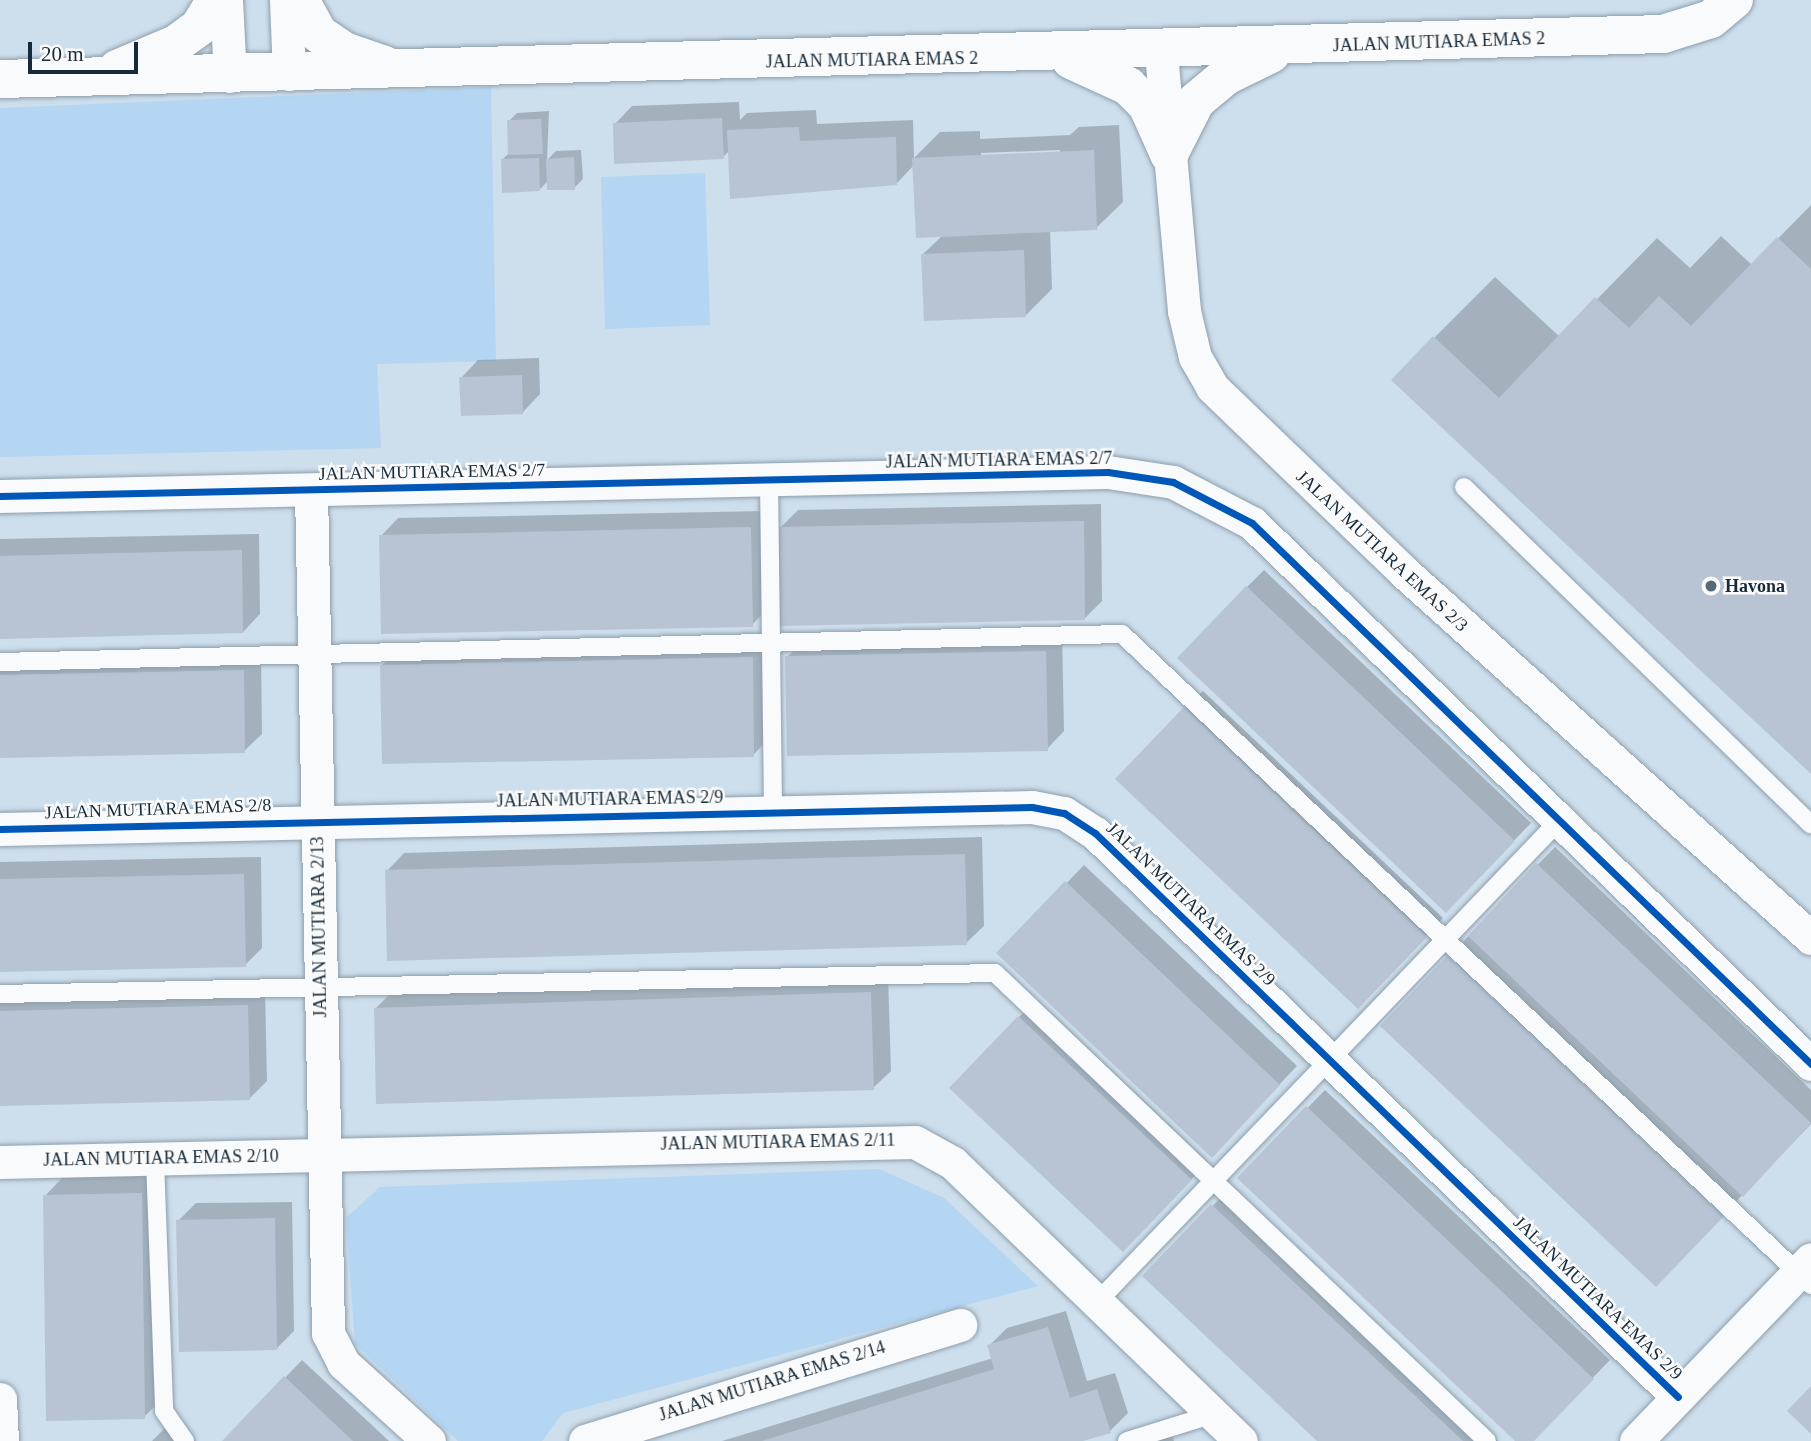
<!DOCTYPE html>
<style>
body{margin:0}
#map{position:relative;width:1811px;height:1441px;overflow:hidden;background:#cddeec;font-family:Georgia,serif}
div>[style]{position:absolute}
.green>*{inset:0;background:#b4d6f3}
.shadow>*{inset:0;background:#0003}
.building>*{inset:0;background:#b8c4d4}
.roads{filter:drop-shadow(0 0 2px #8d9eac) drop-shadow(0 0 2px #8d9eac)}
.service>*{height:18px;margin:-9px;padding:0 9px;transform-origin:9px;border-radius:9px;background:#f8fafc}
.minor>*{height:33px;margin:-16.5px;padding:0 16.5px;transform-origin:16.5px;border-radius:16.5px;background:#f8fafc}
.tertiary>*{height:38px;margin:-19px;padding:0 19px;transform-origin:19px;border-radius:19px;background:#f8fafc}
.cycleway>*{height:7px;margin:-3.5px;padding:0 3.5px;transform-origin:3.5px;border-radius:3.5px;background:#0057b8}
.dots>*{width:19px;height:19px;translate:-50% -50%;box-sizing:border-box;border:4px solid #fbfbfb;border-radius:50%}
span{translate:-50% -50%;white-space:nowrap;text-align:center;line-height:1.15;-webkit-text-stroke:5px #fbfbfb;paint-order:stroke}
.street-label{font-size:18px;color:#152a3a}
.poi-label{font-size:18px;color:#152a3a;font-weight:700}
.left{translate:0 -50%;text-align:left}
.scale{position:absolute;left:28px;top:42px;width:110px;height:32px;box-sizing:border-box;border:4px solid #152a3a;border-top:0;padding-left:9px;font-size:21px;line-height:24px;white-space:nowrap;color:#152a3a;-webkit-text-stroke:5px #fbfbfb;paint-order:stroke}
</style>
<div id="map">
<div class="green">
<i style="clip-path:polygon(491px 87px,496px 361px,377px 364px,381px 448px,0 457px,0 108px)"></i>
<i style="clip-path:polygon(705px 173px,710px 325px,605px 329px,601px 177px)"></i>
<i style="clip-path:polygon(879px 1169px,944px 1198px,1038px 1286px,563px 1413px,542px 1441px,458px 1441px,355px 1344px,346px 1218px,380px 1187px)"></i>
</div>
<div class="shadow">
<i style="clip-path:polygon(evenodd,739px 102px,740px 120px,747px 113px,816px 110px,817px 124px,913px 120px,914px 158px,940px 132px,980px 131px,980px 139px,1070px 135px,1079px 127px,1119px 125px,1123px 202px,1096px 228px,1050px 230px,1052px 289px,1026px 315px,922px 255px,943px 235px,914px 165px,897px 183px,730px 150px,723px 157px,615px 124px,632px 106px,739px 102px,1060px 150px,1060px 154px,981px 157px,981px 153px,1060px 150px)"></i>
<i style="clip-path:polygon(549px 111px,547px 160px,556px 151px,581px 150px,583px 179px,574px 188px,548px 181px,539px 190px,502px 160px,510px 152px,509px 121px,517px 113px)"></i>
<i style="clip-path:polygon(1811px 205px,1811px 771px,1434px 338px,1495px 277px,1560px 337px,1657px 238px,1690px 268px,1721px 236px,1752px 265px)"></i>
<i style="clip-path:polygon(539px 358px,540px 394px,523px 412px,461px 378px,478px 360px)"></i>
<i style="clip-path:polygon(1101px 504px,1102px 601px,1085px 618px,780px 528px,798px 510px)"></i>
<i style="clip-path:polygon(768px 511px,769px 607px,752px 625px,381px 536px,398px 518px)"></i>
<i style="clip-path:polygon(259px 534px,260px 614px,243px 632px,0 637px,0 539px)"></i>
<i style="clip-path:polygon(1264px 570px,1531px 823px,1463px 893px,1247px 587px)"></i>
<i style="clip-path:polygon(1062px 634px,1064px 731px,1047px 749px,787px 657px,805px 640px)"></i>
<i style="clip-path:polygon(770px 641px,771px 737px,753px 755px,382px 665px,400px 648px)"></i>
<i style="clip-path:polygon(261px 653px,262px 734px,244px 751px,0 757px,0 659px)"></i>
<i style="clip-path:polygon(1203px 691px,1443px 918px,1375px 989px,1185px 709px)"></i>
<i style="clip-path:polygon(982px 837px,984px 926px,966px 943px,387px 871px,404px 853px)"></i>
<i style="clip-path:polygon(1555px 847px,1811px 1090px,1811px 1124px,1673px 1267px,1450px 955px)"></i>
<i style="clip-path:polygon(261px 857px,262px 948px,245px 965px,0 970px,0 862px)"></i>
<i style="clip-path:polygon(1084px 865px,1297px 1066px,1229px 1138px,999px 953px)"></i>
<i style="clip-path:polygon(888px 976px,891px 1071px,873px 1088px,376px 1008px,393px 991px)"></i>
<i style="clip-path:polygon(265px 989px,267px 1081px,249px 1099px,0 1105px,0 995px)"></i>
<i style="clip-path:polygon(1037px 1000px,1208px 1162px,1140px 1233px,1019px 1017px)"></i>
<i style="clip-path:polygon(1325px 1090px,1610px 1360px,1532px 1441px,1518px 1441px,1239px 1178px)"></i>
<i style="clip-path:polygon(159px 1176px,162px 1399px,144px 1417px,45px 1196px,62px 1178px)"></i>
<i style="clip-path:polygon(1230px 1188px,1498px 1441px,1320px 1441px,1145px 1276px)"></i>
<i style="clip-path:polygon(292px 1202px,294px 1331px,277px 1348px,178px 1221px,196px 1203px)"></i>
<i style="clip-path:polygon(1066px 1311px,1087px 1381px,1115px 1373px,1128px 1413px,1110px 1431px,1077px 1441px,722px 1441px,993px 1358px,989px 1346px,1007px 1328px)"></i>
<i style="clip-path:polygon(302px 1360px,389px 1441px,225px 1441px)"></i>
<i style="clip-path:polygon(173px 1420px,196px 1441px,152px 1441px)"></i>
<i style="clip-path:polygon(1172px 1433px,1174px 1441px,1147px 1441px)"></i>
</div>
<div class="building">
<i style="clip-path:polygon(722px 118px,724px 159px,614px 164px,613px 123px)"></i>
<i style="clip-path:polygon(541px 119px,543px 154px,508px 155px,507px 120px)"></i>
<i style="clip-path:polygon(799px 127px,800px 141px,896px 137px,897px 185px,730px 199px,727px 130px)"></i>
<i style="clip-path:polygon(1094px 150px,1097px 230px,916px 238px,912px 158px)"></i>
<i style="clip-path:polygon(574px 157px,575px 190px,547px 190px,546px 159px)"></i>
<i style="clip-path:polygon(539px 158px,540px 191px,502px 193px,501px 159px)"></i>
<i style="clip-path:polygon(1777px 237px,1811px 269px,1811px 774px,1391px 380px,1433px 336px,1499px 398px,1595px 297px,1629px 328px,1659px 296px,1691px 326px)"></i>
<i style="clip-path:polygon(1024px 250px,1026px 317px,924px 321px,921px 254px)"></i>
<i style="clip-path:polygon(522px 375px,523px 414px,461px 416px,459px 377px)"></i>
<i style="clip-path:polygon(1084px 521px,1085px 620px,780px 626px,778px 527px)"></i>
<i style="clip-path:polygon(751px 527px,753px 627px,381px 634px,379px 535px)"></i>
<i style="clip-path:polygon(242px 550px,243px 633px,0 639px,0 556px)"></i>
<i style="clip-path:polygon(1246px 586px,1515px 841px,1446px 913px,1177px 658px)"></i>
<i style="clip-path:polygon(1046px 651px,1048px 751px,787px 756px,785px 656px)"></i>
<i style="clip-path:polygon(753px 657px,754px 757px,382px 764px,380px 665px)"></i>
<i style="clip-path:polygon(244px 670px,245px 753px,0 758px,0 675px)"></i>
<i style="clip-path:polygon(1184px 707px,1427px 937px,1358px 1009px,1115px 779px)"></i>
<i style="clip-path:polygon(965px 854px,967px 945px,387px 961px,385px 870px)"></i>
<i style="clip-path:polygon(1536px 863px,1811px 1123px,1743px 1197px,1468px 936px)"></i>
<i style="clip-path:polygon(244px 874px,246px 967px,0 972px,0 879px)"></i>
<i style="clip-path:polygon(1065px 881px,1280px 1085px,1212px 1158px,996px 953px)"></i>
<i style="clip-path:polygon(1449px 954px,1725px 1215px,1656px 1287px,1380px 1026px)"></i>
<i style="clip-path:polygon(871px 992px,874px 1090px,376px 1104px,374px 1008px)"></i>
<i style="clip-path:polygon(248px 1005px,250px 1100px,0 1106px,0 1011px)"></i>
<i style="clip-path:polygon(1018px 1016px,1192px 1180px,1123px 1252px,949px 1088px)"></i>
<i style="clip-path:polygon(1306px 1106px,1594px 1379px,1534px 1441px,1515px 1441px,1237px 1178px)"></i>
<i style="clip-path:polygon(142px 1193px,145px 1419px,46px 1421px,43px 1195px)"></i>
<i style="clip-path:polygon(1211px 1204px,1346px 1331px,1463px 1441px,1317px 1441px,1142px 1276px)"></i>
<i style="clip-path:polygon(275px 1218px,277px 1350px,179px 1352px,176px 1220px)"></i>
<i style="clip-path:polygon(1048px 1327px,1070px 1398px,1097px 1389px,1111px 1433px,1083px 1441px,762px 1441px,994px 1369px,987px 1345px)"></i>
<i style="clip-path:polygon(284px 1376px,319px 1409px,353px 1441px,222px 1441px)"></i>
<i style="clip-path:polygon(1811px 1386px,1811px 1434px,1787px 1411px)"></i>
</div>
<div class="roads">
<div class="service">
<i style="left:769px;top:480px;width:331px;rotate:89.3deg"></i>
<i style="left:1464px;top:487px;width:484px;rotate:44.2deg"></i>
<i style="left:0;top:662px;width:1122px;rotate:-1.43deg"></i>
<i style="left:1122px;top:634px;width:948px;rotate:43.38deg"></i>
<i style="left:0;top:994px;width:995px;rotate:-1.21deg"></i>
<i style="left:995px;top:973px;width:679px;rotate:43.57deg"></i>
<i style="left:155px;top:1160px;width:251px;rotate:87.9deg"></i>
<i style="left:164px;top:1411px;width:37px;rotate:55deg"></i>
<i style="left:1100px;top:1299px;width:658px;rotate:-46.17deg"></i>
<i style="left:1127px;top:1441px;width:94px;rotate:-17.3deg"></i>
</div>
<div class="minor">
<i style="left:226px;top:0;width:76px;rotate:87deg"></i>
<i style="left:286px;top:0;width:74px;rotate:87.7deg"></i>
<i style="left:1161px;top:53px;width:259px;rotate:84.9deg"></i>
<i style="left:1184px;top:311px;width:47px;rotate:76.6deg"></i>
<i style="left:1195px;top:357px;width:34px;rotate:60deg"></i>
<i style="left:1212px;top:387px;width:268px;rotate:43.9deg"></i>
<i style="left:1405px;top:573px;width:546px;rotate:41.96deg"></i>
<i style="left:311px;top:491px;width:842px;rotate:88.84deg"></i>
<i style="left:328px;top:1333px;width:34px;rotate:63deg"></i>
<i style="left:343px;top:1363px;width:116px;rotate:42.2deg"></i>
<i style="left:0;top:496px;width:1108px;rotate:-1.24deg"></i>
<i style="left:1108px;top:472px;width:66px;rotate:8.7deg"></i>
<i style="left:1173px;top:482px;width:89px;rotate:27.4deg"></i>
<i style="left:1252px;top:523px;width:778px;rotate:44.06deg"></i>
<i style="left:0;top:829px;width:1032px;rotate:-1.22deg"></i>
<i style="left:1032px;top:807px;width:33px;rotate:11deg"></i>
<i style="left:1064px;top:813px;width:37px;rotate:33deg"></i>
<i style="left:1095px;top:833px;width:811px;rotate:44.05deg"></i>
<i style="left:0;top:1162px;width:915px;rotate:-1.25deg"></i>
<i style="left:915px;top:1142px;width:43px;rotate:28.9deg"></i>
<i style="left:953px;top:1163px;width:400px;rotate:44deg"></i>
<i style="left:0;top:1399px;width:42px;rotate:87.3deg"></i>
<i style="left:585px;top:1441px;width:393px;rotate:-17.2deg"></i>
<i style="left:1636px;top:1441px;width:252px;rotate:-46.1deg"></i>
</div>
<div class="tertiary">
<i style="left:300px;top:0;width:39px;rotate:61deg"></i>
<i style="left:319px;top:34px;width:30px;rotate:34deg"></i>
<i style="left:344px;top:51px;width:43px;rotate:18.9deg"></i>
<i style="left:1071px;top:60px;width:63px;rotate:24.5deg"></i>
<i style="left:1128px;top:86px;width:27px;rotate:45deg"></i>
<i style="left:1147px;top:105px;width:54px;rotate:65.8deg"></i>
<i style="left:117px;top:69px;width:64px;rotate:-23deg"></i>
<i style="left:176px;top:44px;width:29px;rotate:-36deg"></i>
<i style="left:199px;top:27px;width:32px;rotate:-58deg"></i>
<i style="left:0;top:79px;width:1664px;rotate:-1.55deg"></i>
<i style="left:1663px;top:34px;width:50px;rotate:-17.4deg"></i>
<i style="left:1711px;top:19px;width:30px;rotate:-40deg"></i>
<i style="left:1169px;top:154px;width:59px;rotate:-63deg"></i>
<i style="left:1196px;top:101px;width:39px;rotate:-40deg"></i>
<i style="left:1226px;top:76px;width:50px;rotate:-26.1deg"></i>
</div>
</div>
<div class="cycleway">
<i style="left:0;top:496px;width:1108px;rotate:-1.24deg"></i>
<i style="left:1108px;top:472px;width:66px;rotate:8.7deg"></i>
<i style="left:1173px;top:482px;width:89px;rotate:27.4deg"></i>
<i style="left:1252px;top:523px;width:778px;rotate:44.06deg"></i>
<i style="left:0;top:829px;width:1032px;rotate:-1.22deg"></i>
<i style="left:1032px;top:807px;width:33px;rotate:11deg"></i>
<i style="left:1064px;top:813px;width:37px;rotate:33deg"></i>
<i style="left:1095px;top:833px;width:811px;rotate:44.05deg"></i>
</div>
<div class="dots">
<i style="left:1711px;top:586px;background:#556978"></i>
</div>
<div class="street-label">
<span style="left:1439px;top:42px;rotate:-2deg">JALAN MUTIARA EMAS 2</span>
<span style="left:872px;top:60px;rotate:-1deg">JALAN MUTIARA EMAS 2</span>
<span style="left:999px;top:460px;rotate:-1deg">JALAN MUTIARA EMAS 2/7</span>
<span style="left:432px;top:472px;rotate:-1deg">JALAN MUTIARA EMAS 2/7</span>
<span style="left:1382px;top:551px;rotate:43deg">JALAN MUTIARA EMAS 2/3</span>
<span style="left:610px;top:799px;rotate:-1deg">JALAN MUTIARA EMAS 2/9</span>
<span style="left:158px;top:809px;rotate:-2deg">JALAN MUTIARA EMAS 2/8</span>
<span style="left:1191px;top:904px;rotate:44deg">JALAN MUTIARA EMAS 2/9</span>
<span style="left:319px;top:927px;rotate:-91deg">JALAN MUTIARA 2/13</span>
<span style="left:778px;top:1142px;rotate:-1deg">JALAN MUTIARA EMAS 2/11</span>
<span style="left:161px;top:1158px;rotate:-1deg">JALAN MUTIARA EMAS 2/10</span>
<span style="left:1598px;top:1298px;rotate:44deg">JALAN MUTIARA EMAS 2/9</span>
<span style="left:772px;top:1381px;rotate:-17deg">JALAN MUTIARA EMAS 2/14</span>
</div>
<div class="poi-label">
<span class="left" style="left:1725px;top:586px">Havona</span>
</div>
<div class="scale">20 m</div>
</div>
